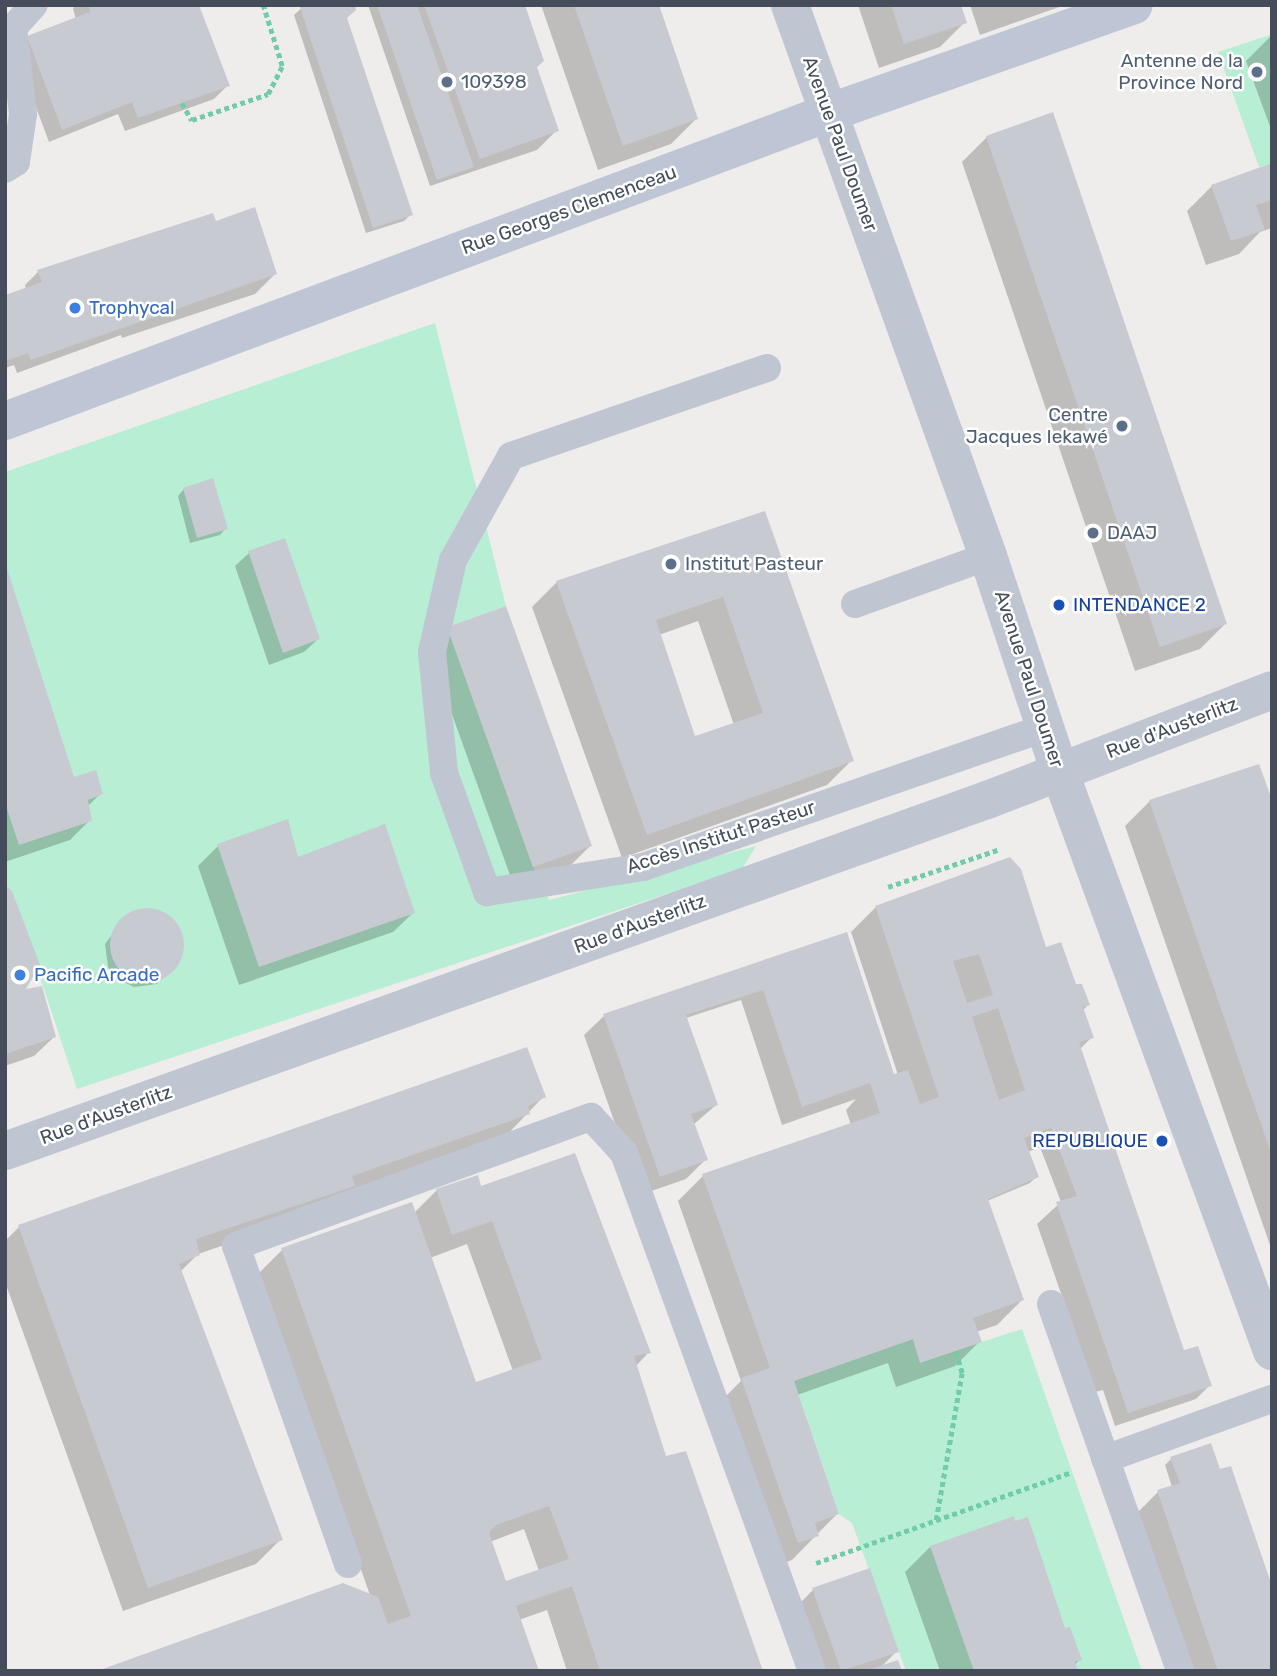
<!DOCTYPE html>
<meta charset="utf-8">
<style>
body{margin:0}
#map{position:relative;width:1277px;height:1676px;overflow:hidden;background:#efecec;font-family:Rubik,sans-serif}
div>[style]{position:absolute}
.green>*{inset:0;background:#b8eed3}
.shadow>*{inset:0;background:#0003}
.building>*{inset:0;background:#c8cad2}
.round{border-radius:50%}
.path>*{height:4.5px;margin-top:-2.25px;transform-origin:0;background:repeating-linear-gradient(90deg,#70cca9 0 5px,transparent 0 8.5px)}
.lane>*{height:28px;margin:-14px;padding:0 14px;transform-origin:14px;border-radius:14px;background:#bfc6d2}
.street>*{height:38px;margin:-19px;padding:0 19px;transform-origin:19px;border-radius:19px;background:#bfc6d2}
.secondary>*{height:38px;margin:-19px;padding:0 19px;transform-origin:19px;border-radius:19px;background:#bec6d6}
.dots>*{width:19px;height:19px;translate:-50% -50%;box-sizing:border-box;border:4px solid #fff;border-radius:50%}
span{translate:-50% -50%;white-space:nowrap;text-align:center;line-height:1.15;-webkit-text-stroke:5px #fff;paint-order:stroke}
.service-label{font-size:19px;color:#4e5e75}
.right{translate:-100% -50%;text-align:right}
.left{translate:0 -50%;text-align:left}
.street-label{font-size:19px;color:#444d59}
.shop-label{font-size:19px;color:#366cbe}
.transit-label{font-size:19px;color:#164399}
.frame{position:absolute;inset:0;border:7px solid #444d59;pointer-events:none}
</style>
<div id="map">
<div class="green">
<i style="clip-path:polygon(1270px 35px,1272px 163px,1259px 167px,1218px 52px)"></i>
<i style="clip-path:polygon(435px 323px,506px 606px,447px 627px,533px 867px,549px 900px,756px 846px,742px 869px,77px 1089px,12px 892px,5px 885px,5px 472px)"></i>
<i style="clip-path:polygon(1022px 1329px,1142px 1671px,906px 1671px,852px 1523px,839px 1514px,794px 1381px,913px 1339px,920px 1362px)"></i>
</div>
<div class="shadow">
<i style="clip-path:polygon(76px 5px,198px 5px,228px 85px,214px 99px,125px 131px,118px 114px,49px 142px,15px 51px,28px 38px,76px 20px,73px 8px)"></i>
<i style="clip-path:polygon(305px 5px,345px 18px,411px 214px,404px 221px,366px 233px,294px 15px)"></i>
<i style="clip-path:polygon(368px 5px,523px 5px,536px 67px,557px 130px,537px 150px,430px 186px)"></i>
<i style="clip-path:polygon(541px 5px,658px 5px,696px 119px,671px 144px,598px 170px)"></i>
<i style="clip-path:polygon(858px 5px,959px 5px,965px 22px,940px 47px,879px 68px)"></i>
<i style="clip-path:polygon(970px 5px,1065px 5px,980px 35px)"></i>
<i style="clip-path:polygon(1271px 36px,1272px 36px,1272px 132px,1246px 61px)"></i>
<i style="clip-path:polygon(987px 137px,1225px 624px,1200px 649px,1135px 671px,962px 162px)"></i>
<i style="clip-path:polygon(1272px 165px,1272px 228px,1260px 232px,1239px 254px,1206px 265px,1187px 211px,1212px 186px)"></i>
<i style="clip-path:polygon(215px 224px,275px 274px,255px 294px,122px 338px,121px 335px,17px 373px,14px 365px,5px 368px,5px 296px,26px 290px,25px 285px,38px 272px)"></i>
<i style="clip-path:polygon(184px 489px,226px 528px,220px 535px,190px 543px,178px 496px)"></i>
<i style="clip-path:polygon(evenodd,764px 513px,852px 760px,827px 785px,622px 858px,532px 607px,557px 582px,764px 513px,698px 621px,734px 725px,694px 739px,659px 635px,698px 621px)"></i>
<i style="clip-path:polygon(249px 553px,318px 639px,304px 652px,269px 665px,235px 566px)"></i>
<i style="clip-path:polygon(5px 566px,73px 779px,101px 793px,87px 807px,90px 820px,70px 840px,5px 862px)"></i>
<i style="clip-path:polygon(448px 628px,590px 846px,570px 866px,514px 886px,428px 648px)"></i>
<i style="clip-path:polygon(1150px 801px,1272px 806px,1272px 1251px,1125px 826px)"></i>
<i style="clip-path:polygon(218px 846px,297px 859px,413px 913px,393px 932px,239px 985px,198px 866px)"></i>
<i style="clip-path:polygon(5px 888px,22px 992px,54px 1037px,34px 1056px,5px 1066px)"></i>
<i style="clip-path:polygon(876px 907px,1045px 950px,1074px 985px,1088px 1005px,1082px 1011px,1092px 1037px,1080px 1049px,1182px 1350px,1210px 1385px,1196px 1399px,1115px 1426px,1103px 1390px,1095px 1392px,1037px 1224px,1061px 1202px,1040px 1147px,1028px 1152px,1037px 1176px,1030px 1183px,987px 1201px,1022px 1300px,997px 1325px,976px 1332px,980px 1341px,955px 1366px,896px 1387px,888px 1363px,797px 1395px,837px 1514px,792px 1560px,773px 1567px,717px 1405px,741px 1381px,678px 1201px,703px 1176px,851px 1125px,846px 1110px,856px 1099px,782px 1125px,741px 1000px,686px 1018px,716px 1105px,693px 1125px,706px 1159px,686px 1179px,640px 1195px,584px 1035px,604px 1016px,754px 964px,893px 1076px,898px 1075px,851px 932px)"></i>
<i style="clip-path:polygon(147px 910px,168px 917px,182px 936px,180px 960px,157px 984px,134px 987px,114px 977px,108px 967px,105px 944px,125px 917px)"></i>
<i style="clip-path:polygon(544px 1096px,503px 1139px,328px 1210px,198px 1254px,180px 1272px,281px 1539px,256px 1564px,123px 1611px,5px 1282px,5px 1241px,19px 1227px)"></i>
<i style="clip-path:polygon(evenodd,476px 1177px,480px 1189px,649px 1352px,636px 1366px,665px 1459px,761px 1671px,567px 1671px,547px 1610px,519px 1620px,100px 1671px,370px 1595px,257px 1275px,282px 1250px,414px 1213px,436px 1191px,476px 1177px,467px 1244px,513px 1371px,475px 1385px,430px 1258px,467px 1244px,476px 1177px,524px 1529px,539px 1571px,505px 1583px,490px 1542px,524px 1529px)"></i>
<i style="clip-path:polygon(1171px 1459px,1272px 1671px,1185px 1671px,1133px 1517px,1158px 1492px,1172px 1487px,1165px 1465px)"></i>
<i style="clip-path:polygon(930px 1547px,1064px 1630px,1080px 1660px,1074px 1665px,1076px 1671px,940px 1671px,905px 1572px)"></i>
<i style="clip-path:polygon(813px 1590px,897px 1651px,880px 1668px,900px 1671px,823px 1671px,800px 1603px)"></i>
</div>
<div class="building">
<i style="clip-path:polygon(89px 5px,199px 5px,230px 86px,138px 118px,132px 102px,62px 130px,27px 36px,90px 12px)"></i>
<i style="clip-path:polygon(302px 5px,355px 5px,356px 10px,347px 18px,413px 215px,373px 228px,300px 7px)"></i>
<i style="clip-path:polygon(377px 5px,417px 5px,474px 167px,437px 180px)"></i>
<i style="clip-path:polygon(424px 5px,525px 5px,544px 61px,537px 67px,559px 131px,480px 159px)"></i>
<i style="clip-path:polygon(574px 5px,659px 5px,698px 119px,623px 146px)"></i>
<i style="clip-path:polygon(891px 5px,961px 5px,967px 23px,904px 44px)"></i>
<i style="clip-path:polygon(1053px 112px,1227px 624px,1160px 647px,986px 136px)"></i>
<i style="clip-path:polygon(1272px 163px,1272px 200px,1256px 205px,1265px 230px,1231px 241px,1211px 185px)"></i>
<i style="clip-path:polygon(255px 207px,277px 274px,31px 360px,28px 353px,5px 361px,5px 295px,42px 282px,37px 270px,213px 213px,216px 221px)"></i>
<i style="clip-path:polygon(213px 478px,228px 529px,197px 538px,183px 488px)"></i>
<i style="clip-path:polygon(evenodd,765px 511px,854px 761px,647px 835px,556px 581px,765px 511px,723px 597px,763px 713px,695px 736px,656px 620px,723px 597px)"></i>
<i style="clip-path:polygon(285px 538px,320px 639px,283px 653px,248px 551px)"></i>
<i style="clip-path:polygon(5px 562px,74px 777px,96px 770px,103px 794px,88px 800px,92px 821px,19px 845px,5px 803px)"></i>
<i style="clip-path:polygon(506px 606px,592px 846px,533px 867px,447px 627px)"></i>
<i style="clip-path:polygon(1259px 764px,1272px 800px,1271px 1153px,1149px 800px)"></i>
<i style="clip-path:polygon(288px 819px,298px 857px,385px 824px,415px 913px,259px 967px,217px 844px)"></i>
<i style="clip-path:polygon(evenodd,1010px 857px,1021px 869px,1046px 947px,1061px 942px,1076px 984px,1082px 984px,1090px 1005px,1083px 1007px,1094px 1038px,1079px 1042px,1184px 1350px,1198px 1346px,1212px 1386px,1128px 1413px,1056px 1202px,1077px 1196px,1051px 1128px,1024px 1138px,1039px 1177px,988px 1199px,1024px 1300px,973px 1318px,982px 1342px,920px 1363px,913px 1339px,794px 1381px,839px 1514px,815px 1523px,819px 1536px,798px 1543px,741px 1378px,770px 1368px,702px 1174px,880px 1113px,870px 1083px,802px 1107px,763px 990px,686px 1015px,718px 1105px,691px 1114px,708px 1160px,660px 1177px,603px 1014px,847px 932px,894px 1074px,908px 1070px,920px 1104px,939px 1097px,875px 906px,1010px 857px,979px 954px,993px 995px,967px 1003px,953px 961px,979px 954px,1010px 857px,998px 1008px,1025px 1090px,999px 1100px,972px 1017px,998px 1008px)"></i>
<i style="clip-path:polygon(5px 885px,12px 891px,40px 965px,26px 989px,42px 986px,56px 1037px,5px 1054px)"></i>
<i class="round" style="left:110px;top:908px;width:74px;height:74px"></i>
<i style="clip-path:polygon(527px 1047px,546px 1097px,528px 1106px,530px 1114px,352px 1176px,355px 1186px,196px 1239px,200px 1255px,179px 1264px,283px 1540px,148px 1588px,18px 1225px)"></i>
<i style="clip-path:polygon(evenodd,575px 1153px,651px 1353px,634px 1356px,666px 1456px,686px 1451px,763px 1671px,600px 1671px,572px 1586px,516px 1606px,539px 1671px,97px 1671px,343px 1583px,378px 1597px,388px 1624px,411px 1616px,281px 1248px,412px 1202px,476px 1382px,542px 1359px,492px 1221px,452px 1235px,436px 1189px,478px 1175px,481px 1186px,575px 1153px,549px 1506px,569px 1559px,506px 1581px,489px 1533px,496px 1525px,549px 1506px)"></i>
<i style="clip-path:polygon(1211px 1443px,1220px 1469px,1231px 1466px,1272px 1586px,1272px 1671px,1218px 1671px,1157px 1490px,1180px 1483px,1170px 1457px)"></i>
<i style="clip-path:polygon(1014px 1516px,1015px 1521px,1028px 1517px,1065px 1628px,1070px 1627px,1082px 1660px,1075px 1662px,1078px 1671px,974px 1671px,930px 1546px)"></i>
<i style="clip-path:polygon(870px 1568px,899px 1652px,841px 1671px,812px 1588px)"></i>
<i style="clip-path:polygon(898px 1660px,902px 1671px,868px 1671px,868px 1670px)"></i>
</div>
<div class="path">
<i style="left:182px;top:103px;width:20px;rotate:60deg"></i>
<i style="left:192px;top:120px;width:80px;rotate:-18.9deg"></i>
<i style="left:268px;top:94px;width:31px;rotate:-63deg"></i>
<i style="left:282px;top:66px;width:64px;rotate:-107.3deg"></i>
<i style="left:888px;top:887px;width:118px;rotate:-18.7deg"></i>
<i style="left:936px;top:1520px;width:149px;rotate:-80deg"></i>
<i style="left:962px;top:1373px;width:24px;rotate:-107deg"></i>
<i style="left:816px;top:1563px;width:271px;rotate:-19.6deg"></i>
</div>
<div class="lane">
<i style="left:5px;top:169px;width:13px;rotate:-32deg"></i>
<i style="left:16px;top:162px;width:49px;rotate:-81.7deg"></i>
<i style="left:23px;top:114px;width:87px;rotate:-96.6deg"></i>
<i style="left:13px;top:28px;width:31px;rotate:-48deg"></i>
<i style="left:767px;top:368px;width:271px;rotate:161deg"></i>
<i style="left:511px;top:456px;width:119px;rotate:119.1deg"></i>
<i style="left:453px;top:560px;width:94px;rotate:102.9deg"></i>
<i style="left:432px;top:652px;width:122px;rotate:84.3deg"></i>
<i style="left:444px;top:773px;width:127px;rotate:70.1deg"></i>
<i style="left:487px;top:892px;width:158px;rotate:-9.1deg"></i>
<i style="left:643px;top:867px;width:428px;rotate:-19.1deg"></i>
<i style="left:855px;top:604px;width:141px;rotate:-19.8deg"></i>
<i style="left:1051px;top:1304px;width:389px;rotate:70.6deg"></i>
<i style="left:1105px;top:1459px;width:177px;rotate:-19.8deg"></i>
<i style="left:348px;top:1564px;width:337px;rotate:-109.4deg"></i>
<i style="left:236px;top:1246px;width:378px;rotate:-20deg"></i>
<i style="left:591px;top:1117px;width:49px;rotate:47.5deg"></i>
<i style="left:624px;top:1153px;width:551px;rotate:70.05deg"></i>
</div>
<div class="street">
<i style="left:790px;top:5px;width:585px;rotate:70.23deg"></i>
<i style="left:988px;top:556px;width:225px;rotate:71.6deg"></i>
<i style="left:1059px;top:770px;width:619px;rotate:69.87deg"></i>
<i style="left:5px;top:1151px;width:1043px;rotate:-19.67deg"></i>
<i style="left:987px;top:800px;width:305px;rotate:-21.1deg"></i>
</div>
<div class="secondary">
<i style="left:5px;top:421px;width:879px;rotate:-20.52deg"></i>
<i style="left:828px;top:113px;width:324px;rotate:-19.4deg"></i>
</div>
<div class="dots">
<i style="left:1257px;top:72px;background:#5c6f8a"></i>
<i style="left:447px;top:82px;background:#5c6f8a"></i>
<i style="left:75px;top:308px;background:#3f7fe0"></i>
<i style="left:1122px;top:426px;background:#5c6f8a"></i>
<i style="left:1093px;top:533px;background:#5c6f8a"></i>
<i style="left:671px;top:564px;background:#5c6f8a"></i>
<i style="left:1059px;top:605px;background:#1a4fb4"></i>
<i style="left:20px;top:975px;background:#3f7fe0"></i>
<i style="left:1162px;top:1141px;background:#1a4fb4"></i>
</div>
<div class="service-label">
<span class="right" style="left:1243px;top:72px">Antenne de la<br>Province Nord</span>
<span class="left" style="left:461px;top:82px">109398</span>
<span class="right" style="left:1108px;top:426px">Centre<br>Jacques Iekawé</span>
<span class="left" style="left:1107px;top:533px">DAAJ</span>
<span class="left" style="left:685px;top:564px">Institut Pasteur</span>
</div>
<div class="street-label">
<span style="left:840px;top:144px;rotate:70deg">Avenue Paul Doumer</span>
<span style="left:569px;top:210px;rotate:-20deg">Rue Georges Clemenceau</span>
<span style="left:1029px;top:679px;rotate:72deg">Avenue Paul Doumer</span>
<span style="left:1172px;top:728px;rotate:-21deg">Rue d'Austerlitz</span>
<span style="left:721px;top:837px;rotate:-18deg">Accès Institut Pasteur</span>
<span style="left:640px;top:924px;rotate:-20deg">Rue d'Austerlitz</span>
<span style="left:106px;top:1115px;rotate:-20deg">Rue d'Austerlitz</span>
</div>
<div class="shop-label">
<span class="left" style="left:89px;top:308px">Trophycal</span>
<span class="left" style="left:34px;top:975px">Pacific Arcade</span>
</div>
<div class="transit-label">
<span class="left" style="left:1073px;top:605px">INTENDANCE 2</span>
<span class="right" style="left:1148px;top:1141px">REPUBLIQUE</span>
</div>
<div class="frame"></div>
</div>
